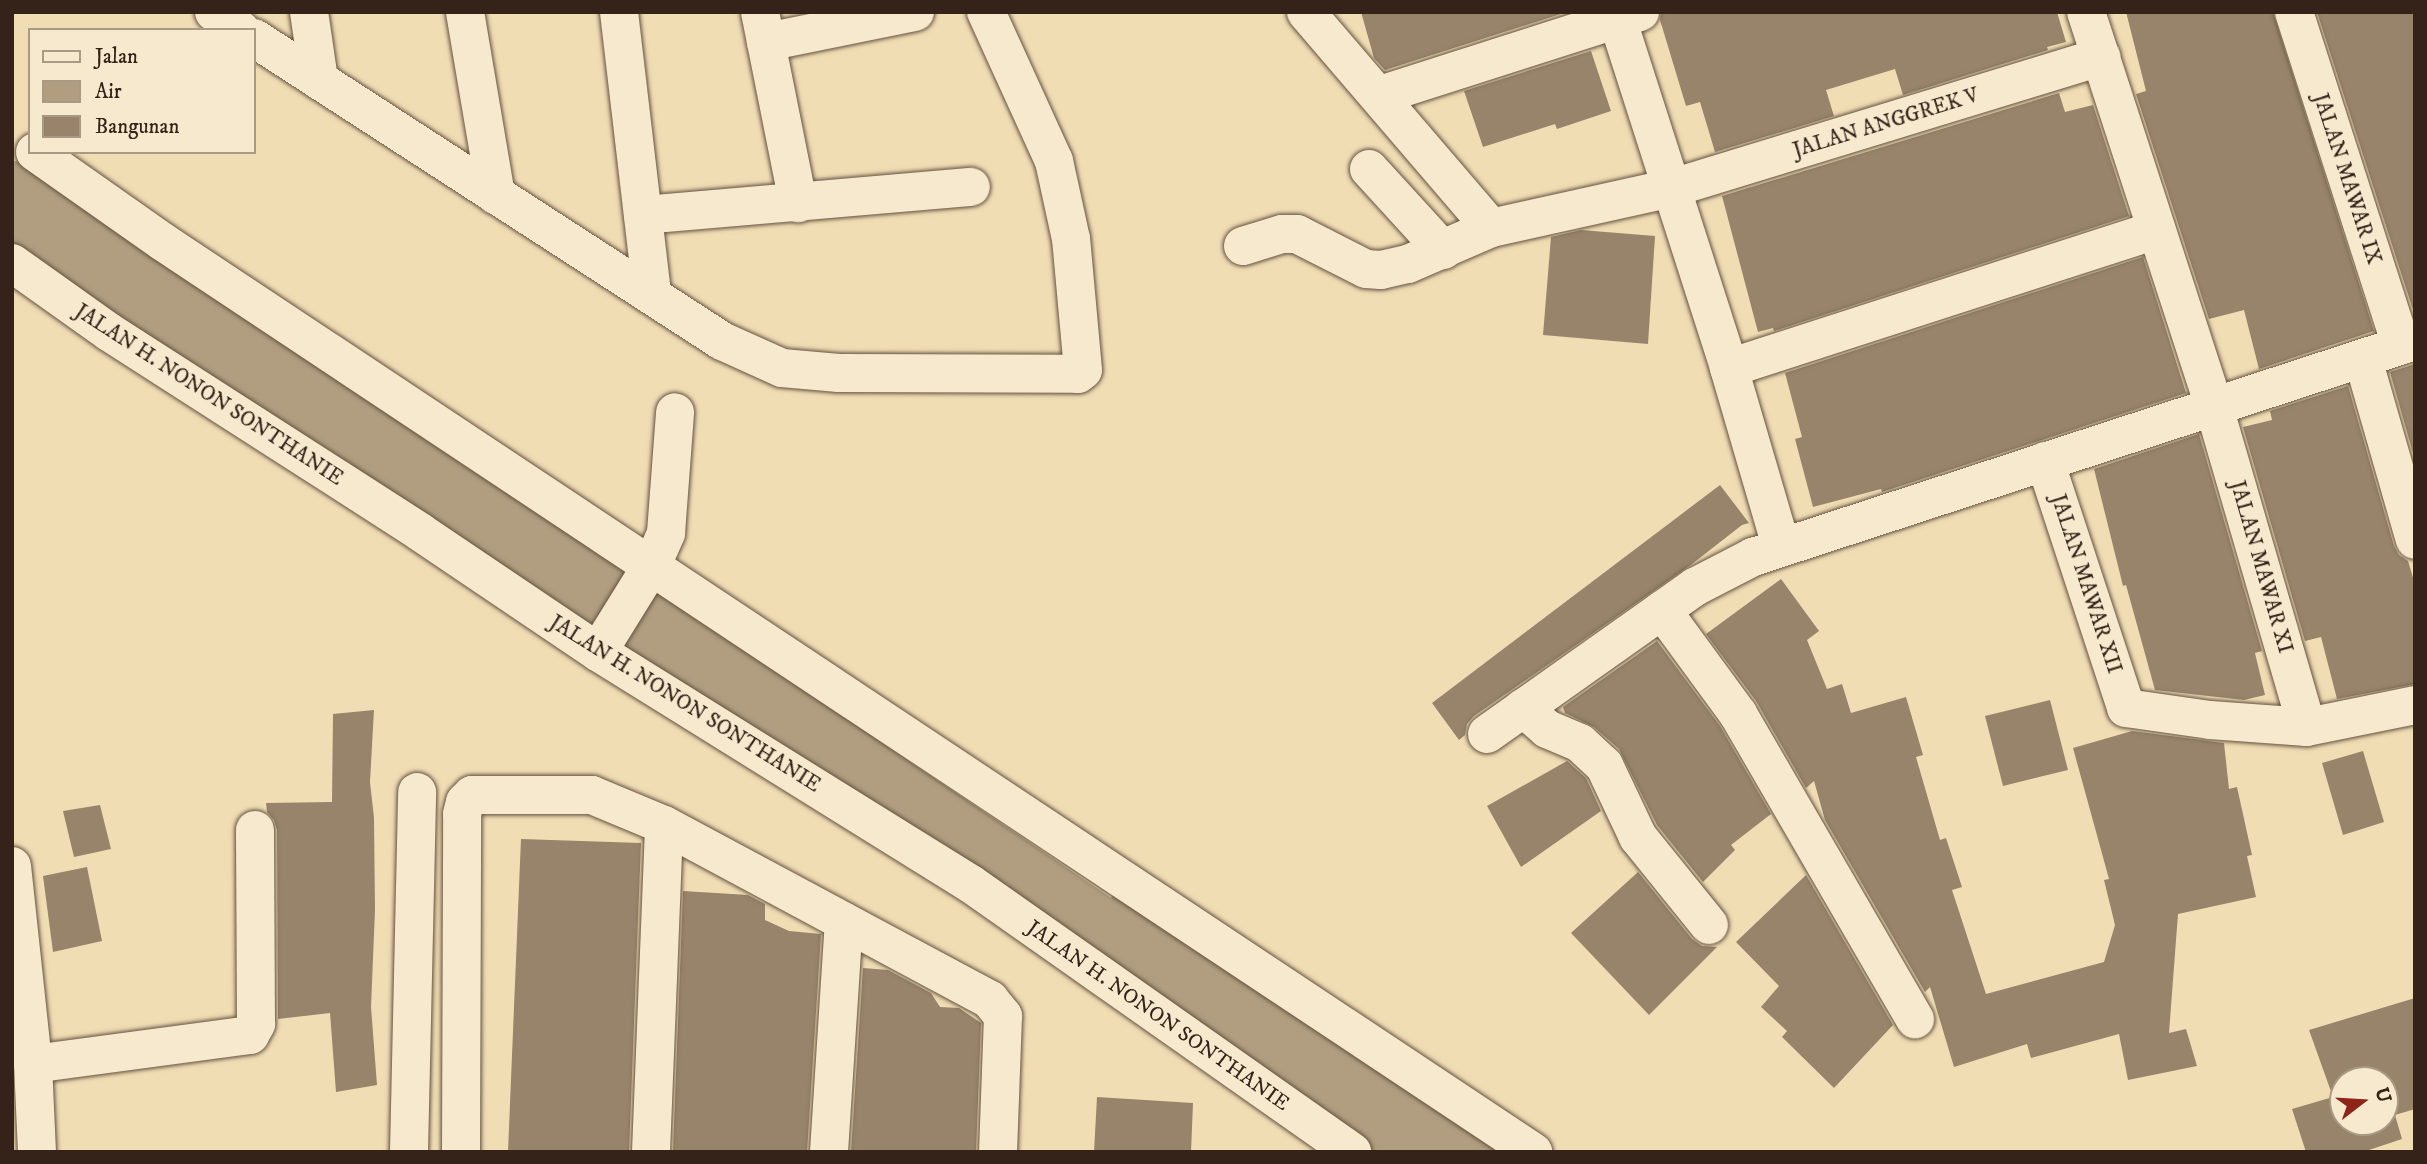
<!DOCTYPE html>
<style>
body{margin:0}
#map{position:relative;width:2427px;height:1164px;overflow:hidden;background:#f1ddb4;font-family:"IM FELL DW Pica",serif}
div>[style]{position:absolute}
.water>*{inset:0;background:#b19e80}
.river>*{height:74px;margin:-37px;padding:0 37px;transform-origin:37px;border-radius:37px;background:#b19e80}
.building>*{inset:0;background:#97846a}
.roads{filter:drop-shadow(0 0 2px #645240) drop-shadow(0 0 2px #645240)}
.minor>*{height:38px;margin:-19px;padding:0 19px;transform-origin:19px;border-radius:19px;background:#f6e9ce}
span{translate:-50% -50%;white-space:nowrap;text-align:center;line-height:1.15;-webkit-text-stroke:5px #f6e9ce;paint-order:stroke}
.street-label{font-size:21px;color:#35231a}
.frame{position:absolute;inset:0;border:14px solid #35231a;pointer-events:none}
.legend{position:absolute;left:28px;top:28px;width:228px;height:126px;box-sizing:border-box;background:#f6e9ce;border:2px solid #a99a86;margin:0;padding:9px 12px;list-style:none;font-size:21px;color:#35231a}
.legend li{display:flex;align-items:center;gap:14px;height:35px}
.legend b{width:35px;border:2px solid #a99a86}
.north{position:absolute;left:2329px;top:1066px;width:70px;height:70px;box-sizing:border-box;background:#f6e9ce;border:2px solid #a99a86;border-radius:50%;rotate:73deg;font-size:19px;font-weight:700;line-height:28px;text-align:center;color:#35231a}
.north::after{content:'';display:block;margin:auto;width:24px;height:32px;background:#8f2418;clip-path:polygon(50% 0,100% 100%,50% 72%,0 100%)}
</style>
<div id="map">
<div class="water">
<i style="clip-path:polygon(1124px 878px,1533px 1152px,1352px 1152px,1072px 958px)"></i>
</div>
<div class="river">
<i style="left:12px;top:198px;width:172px;rotate:36.7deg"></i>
<i style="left:150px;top:301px;width:272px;rotate:32.5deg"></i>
<i style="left:379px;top:447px;width:961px;rotate:34.1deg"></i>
</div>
<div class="building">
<i style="clip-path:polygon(1361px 12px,1567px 12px,1385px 70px,1374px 58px)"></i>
<i style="clip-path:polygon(1661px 12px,2057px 12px,2066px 42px,2047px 47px,2048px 50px,1903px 95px,1895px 69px,1826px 90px,1834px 116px,1715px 152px,1700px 102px,1686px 106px,1660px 20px)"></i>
<i style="clip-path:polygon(2126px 12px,2273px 12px,2374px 331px,2259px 369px,2244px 310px,2209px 319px,2136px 94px,2146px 91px)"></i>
<i style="clip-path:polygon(2317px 12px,2415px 12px,2415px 316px)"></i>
<i style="clip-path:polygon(1591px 51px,1611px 111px,1557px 129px,1555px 124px,1483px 147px,1464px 91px)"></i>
<i style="clip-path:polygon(2059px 93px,2065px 112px,2093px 105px,2129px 216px,1774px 331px,1773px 328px,1758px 332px,1722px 196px)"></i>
<i style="clip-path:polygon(1581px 230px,1655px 236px,1648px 344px,1543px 335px,1551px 237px)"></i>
<i style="clip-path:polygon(2143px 257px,2186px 393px,1882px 492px,1881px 489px,1813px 507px,1795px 439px,1802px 437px,1785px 373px)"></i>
<i style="clip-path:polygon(2415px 364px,2415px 460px,2390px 372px)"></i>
<i style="clip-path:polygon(2348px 386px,2394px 546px,2399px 555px,2408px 561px,2415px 584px,2415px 684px,2337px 699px,2321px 637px,2305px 641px,2243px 427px,2272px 420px,2270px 411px)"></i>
<i style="clip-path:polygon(2199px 434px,2262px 651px,2255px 653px,2265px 695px,2244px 700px,2155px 690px,2126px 585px,2123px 586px,2094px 469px)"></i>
<i style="clip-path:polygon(1720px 485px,1749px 523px,1742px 525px,1692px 564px,1474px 716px,1467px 724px,1465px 735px,1459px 740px,1432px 703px)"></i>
<i style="clip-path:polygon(1781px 579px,1819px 631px,1807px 640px,1827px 689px,1842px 684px,1851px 713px,1906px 697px,1923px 755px,1916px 757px,1940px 840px,1946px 838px,1962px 887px,1952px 890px,1986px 994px,2104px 962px,2115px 925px,2104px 880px,2109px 879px,2073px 748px,2132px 731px,2224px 743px,2229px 789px,2237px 787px,2252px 855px,2247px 856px,2256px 897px,2178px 914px,2169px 1033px,2186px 1029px,2197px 1066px,2128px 1080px,2119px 1034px,2031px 1058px,2027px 1044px,1954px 1067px,1930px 987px,1925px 992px,1825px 820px,1814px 781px,1806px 788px,1756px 701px,1706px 634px)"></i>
<i style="clip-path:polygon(1657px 641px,1720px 726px,1771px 814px,1731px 845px,1735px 850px,1703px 882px,1657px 825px,1619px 749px,1594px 727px,1565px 713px,1563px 707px)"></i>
<i style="clip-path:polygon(2050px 700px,2068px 770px,2003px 786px,1985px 716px)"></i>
<i style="clip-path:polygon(374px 710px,370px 782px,374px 818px,375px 910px,371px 1007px,377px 1085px,336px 1092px,330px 1013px,278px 1019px,277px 830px,274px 820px,267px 812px,266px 803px,332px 802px,333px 714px)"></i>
<i style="clip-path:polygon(2363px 751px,2384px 822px,2343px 835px,2322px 763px)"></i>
<i style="clip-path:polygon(1567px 761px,1586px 778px,1601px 811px,1521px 867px,1487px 806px)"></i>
<i style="clip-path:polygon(100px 805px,111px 849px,74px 857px,63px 811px)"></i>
<i style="clip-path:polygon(521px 839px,641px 843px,629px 1152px,508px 1152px)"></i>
<i style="clip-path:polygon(87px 867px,102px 941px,53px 952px,43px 876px)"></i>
<i style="clip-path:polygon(1638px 872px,1692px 939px,1702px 946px,1717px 947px,1649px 1015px,1571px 933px)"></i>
<i style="clip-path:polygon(1806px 875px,1893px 1025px,1834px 1088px,1782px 1037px,1787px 1031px,1761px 1007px,1779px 986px,1736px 942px)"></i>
<i style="clip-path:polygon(683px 891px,748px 895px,765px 904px,765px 920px,789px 931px,821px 934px,807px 1152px,673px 1152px)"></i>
<i style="clip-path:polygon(863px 968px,888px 970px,931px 993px,940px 1007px,959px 1008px,981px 1023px,976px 1152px,851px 1152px)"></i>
<i style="clip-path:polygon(evenodd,2415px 998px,2415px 1109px,2395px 1115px,2402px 1139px,2363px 1152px,2306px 1152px,2292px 1109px,2333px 1097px,2309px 1030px,2415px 998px,2343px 1080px,2385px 1080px,2385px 1122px,2343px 1122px,2343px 1080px)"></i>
<i style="clip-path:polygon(1097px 1097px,1193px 1103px,1191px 1152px,1094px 1152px)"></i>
</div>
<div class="roads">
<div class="minor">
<i style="left:214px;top:12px;width:32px;rotate:34deg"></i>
<i style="left:309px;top:12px;width:69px;rotate:81.6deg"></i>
<i style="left:465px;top:12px;width:186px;rotate:80.4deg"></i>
<i style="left:619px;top:12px;width:285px;rotate:83.3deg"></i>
<i style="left:760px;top:12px;width:195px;rotate:78.7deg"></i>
<i style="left:1306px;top:12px;width:284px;rotate:49.4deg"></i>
<i style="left:1491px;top:228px;width:185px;rotate:-12.5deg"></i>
<i style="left:1672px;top:188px;width:449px;rotate:-17deg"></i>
<i style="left:1615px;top:12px;width:374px;rotate:72.2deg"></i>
<i style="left:1729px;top:368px;width:185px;rotate:73.7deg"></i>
<i style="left:2086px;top:12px;width:415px;rotate:72deg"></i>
<i style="left:2214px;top:407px;width:333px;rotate:73.8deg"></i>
<i style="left:2294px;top:12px;width:350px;rotate:72.2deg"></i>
<i style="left:254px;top:38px;width:558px;rotate:32.92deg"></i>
<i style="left:722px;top:341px;width:66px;rotate:24.2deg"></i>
<i style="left:782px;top:368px;width:57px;rotate:5deg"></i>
<i style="left:839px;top:373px;width:239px;rotate:0.2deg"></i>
<i style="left:1078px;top:374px;width:6px;rotate:-39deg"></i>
<i style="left:1083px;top:370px;width:132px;rotate:-95.2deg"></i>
<i style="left:1071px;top:239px;width:80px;rotate:-102.3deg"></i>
<i style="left:1054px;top:161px;width:164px;rotate:-114.5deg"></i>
<i style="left:766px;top:42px;width:152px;rotate:-11.4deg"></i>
<i style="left:1380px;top:95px;width:273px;rotate:-17.7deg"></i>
<i style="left:35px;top:152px;width:156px;rotate:35.1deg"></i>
<i style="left:163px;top:242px;width:1645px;rotate:33.59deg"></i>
<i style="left:1369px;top:169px;width:110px;rotate:47.6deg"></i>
<i style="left:643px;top:215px;width:329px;rotate:-4.9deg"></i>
<i style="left:1243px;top:246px;width:41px;rotate:-17.1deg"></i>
<i style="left:1282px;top:234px;width:15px"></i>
<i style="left:1297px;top:234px;width:77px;rotate:26.9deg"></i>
<i style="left:1366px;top:269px;width:15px;rotate:4deg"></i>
<i style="left:1381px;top:270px;width:28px;rotate:-13deg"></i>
<i style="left:1408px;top:264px;width:90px;rotate:-23.4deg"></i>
<i style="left:12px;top:263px;width:119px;rotate:35.4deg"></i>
<i style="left:109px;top:332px;width:370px;rotate:32.7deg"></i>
<i style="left:420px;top:532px;width:215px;rotate:34deg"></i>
<i style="left:598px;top:652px;width:439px;rotate:31.9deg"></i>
<i style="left:971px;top:884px;width:466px;rotate:35.1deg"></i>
<i style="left:2363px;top:359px;width:188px;rotate:74deg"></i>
<i style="left:1729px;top:368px;width:449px;rotate:-17.9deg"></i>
<i style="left:2045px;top:461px;width:260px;rotate:71.8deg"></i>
<i style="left:2126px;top:708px;width:85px;rotate:8.1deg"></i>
<i style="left:2210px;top:720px;width:97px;rotate:4.1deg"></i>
<i style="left:2307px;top:727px;width:110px;rotate:-11.5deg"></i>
<i style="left:1662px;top:610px;width:129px;rotate:53.8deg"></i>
<i style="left:1738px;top:714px;width:353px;rotate:59.9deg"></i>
<i style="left:598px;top:652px;width:102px;rotate:-58.2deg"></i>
<i style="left:652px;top:565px;width:35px;rotate:-66deg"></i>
<i style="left:666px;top:533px;width:121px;rotate:-85.7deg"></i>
<i style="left:1523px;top:708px;width:32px;rotate:41deg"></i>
<i style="left:1547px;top:729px;width:36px;rotate:23deg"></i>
<i style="left:1580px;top:743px;width:33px;rotate:43deg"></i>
<i style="left:1604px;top:765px;width:80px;rotate:64.7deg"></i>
<i style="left:1638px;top:837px;width:113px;rotate:51.1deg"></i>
<i style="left:1487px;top:734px;width:255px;rotate:-35.3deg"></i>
<i style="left:1695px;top:587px;width:65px;rotate:-27.3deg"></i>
<i style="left:1753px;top:557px;width:696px;rotate:-18.07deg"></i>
<i style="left:12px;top:866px;width:199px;rotate:83.9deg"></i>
<i style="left:33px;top:1064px;width:88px;rotate:87.4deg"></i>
<i style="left:33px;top:1064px;width:219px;rotate:-7.6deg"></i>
<i style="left:250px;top:1035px;width:13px;rotate:-61deg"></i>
<i style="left:256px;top:1024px;width:194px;rotate:-90.3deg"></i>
<i style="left:409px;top:1152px;width:360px;rotate:-88.7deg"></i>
<i style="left:461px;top:1152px;width:338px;rotate:-89.8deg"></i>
<i style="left:462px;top:814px;width:12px;rotate:-76deg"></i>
<i style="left:465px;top:802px;width:10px;rotate:-45deg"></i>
<i style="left:472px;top:795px;width:120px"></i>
<i style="left:592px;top:795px;width:78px;rotate:22.6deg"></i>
<i style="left:664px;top:825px;width:370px;rotate:28.2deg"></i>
<i style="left:990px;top:1000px;width:21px;rotate:51deg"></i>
<i style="left:1003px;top:1016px;width:136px;rotate:92.1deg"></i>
<i style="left:651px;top:1152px;width:327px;rotate:-87.7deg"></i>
<i style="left:829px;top:1152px;width:231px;rotate:-86.3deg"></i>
</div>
</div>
<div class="street-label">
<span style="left:1886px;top:123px;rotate:-17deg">JALAN ANGGREK V</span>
<span style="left:2347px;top:179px;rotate:72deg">JALAN MAWAR IX</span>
<span style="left:209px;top:395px;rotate:33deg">JALAN H. NONON SONTHANIE</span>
<span style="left:2261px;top:567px;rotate:74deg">JALAN MAWAR XI</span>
<span style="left:2086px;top:584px;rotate:72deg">JALAN MAWAR XII</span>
<span style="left:685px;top:704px;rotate:32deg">JALAN H. NONON SONTHANIE</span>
<span style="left:1158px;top:1016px;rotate:35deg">JALAN H. NONON SONTHANIE</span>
</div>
<div class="frame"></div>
<ul class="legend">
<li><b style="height:9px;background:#f6e9ce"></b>Jalan</li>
<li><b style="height:19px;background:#b19e80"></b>Air</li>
<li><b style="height:19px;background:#97846a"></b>Bangunan</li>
</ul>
<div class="north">U</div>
</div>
